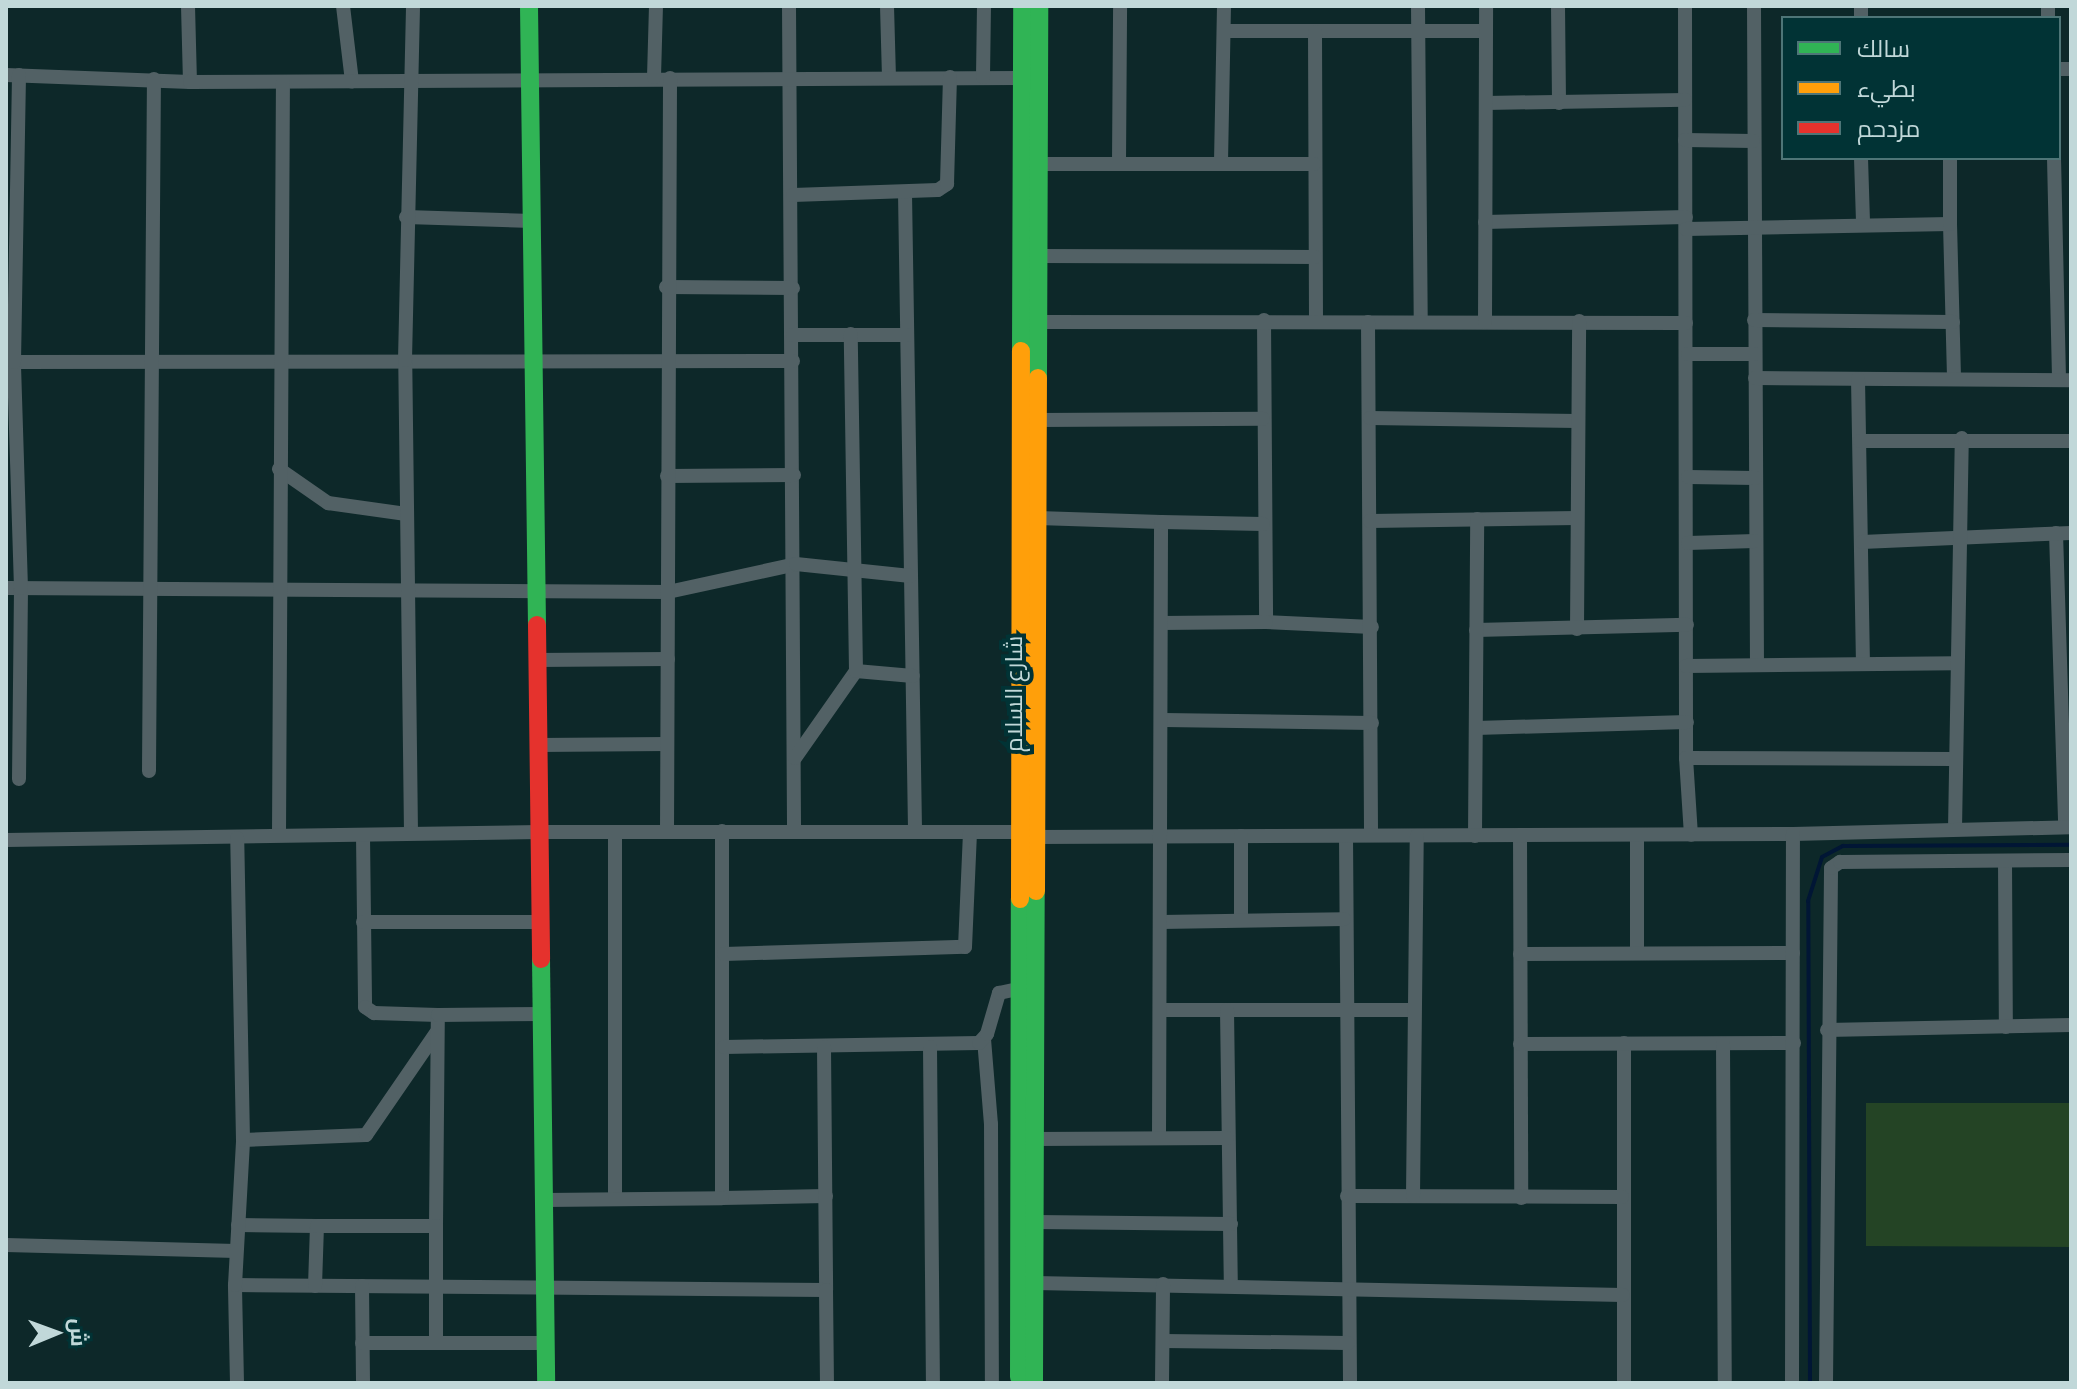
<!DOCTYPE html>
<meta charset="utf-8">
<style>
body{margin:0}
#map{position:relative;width:2077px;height:1389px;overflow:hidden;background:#0d2829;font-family:"Exo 2",Cairo,sans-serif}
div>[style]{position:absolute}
.green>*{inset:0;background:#244425}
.stream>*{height:4px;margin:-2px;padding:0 2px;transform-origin:2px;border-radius:2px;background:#011635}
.street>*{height:14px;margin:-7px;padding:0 7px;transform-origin:7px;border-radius:7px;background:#526165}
.fast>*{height:18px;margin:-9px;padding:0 9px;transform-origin:9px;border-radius:9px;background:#30b455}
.slow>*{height:18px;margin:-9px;padding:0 9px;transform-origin:9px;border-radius:9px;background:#ff9f0a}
.jam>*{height:18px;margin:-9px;padding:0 9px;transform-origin:9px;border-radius:9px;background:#e5322d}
span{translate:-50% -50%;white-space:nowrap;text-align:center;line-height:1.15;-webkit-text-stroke:8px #013335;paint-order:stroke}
.street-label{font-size:24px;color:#c1d8d9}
.frame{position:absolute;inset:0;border:8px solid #c1d8d9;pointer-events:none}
.legend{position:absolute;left:1781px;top:16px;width:280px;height:144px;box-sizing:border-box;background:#013335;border:2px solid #4e7577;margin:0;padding:10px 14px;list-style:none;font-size:24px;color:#c1d8d9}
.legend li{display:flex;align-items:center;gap:16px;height:40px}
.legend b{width:40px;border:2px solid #4e7577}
.north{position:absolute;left:16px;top:1293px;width:80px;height:80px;-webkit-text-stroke:6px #013335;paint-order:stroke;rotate:89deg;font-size:22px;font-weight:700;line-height:32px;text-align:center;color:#c1d8d9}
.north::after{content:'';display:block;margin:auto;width:28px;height:36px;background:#c1d8d9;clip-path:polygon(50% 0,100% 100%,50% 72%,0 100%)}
</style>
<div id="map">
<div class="green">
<i style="clip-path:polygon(1866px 1103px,2071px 1103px,2071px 1247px,1866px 1246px)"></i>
</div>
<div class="stream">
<i style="left:1810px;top:1383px;width:482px;rotate:-90.2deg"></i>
<i style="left:1808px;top:901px;width:46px;rotate:-72.3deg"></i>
<i style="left:1822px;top:857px;width:24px;rotate:-28deg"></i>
<i style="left:1843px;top:846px;width:228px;rotate:-0.3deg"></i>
</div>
<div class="street">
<i style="left:188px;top:6px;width:76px;rotate:88.5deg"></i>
<i style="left:343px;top:6px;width:76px;rotate:83.2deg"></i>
<i style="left:789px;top:6px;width:825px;rotate:89.65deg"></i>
<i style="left:887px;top:6px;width:71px;rotate:88.4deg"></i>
<i style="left:1418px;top:6px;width:315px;rotate:89.5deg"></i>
<i style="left:1558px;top:6px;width:97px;rotate:89.4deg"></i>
<i style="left:1685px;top:6px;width:752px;rotate:89.92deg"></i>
<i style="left:1686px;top:758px;width:77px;rotate:86.3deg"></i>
<i style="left:1754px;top:6px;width:658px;rotate:89.74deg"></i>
<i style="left:2048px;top:6px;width:12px;rotate:90deg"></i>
<i style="left:1861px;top:18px;width:12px;rotate:-90deg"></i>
<i style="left:1224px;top:31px;width:262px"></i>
<i style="left:1315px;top:32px;width:287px;rotate:89.8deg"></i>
<i style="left:2059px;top:69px;width:12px"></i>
<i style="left:6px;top:75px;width:184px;rotate:2.2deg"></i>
<i style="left:190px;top:82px;width:832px;rotate:-0.28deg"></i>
<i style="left:654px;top:77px;width:71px;rotate:-88.4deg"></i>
<i style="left:983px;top:77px;width:71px;rotate:-89.2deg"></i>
<i style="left:1486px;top:103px;width:199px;rotate:-0.9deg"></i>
<i style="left:1685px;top:140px;width:68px;rotate:0.8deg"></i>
<i style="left:1861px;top:158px;width:65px;rotate:88.2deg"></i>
<i style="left:2054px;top:158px;width:222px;rotate:88.7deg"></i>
<i style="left:1119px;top:162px;width:156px;rotate:-89.6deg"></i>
<i style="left:1221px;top:162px;width:156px;rotate:-88.9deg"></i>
<i style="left:1037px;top:164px;width:277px"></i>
<i style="left:905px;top:193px;width:637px;rotate:89.1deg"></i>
<i style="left:793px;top:195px;width:145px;rotate:-2deg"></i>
<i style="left:938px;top:190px;width:11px;rotate:-34deg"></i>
<i style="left:947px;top:184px;width:107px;rotate:-88.4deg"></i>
<i style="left:406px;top:217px;width:126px;rotate:1.8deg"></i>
<i style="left:1485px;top:222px;width:201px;rotate:-1.4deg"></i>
<i style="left:1950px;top:224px;width:155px;rotate:88.5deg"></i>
<i style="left:1686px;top:229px;width:264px;rotate:-1.1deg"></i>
<i style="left:1950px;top:224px;width:66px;rotate:-90deg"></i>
<i style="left:1038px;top:256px;width:277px;rotate:0.2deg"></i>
<i style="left:666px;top:287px;width:127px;rotate:0.5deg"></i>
<i style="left:1264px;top:320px;width:302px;rotate:89.6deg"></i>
<i style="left:1266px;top:622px;width:106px;rotate:2.7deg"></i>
<i style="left:1754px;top:320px;width:199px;rotate:0.6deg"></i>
<i style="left:1038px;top:322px;width:648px;rotate:0.09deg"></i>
<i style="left:1368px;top:322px;width:513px;rotate:89.66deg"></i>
<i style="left:1485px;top:322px;width:316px;rotate:-89.8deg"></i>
<i style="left:793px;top:335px;width:114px"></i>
<i style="left:1688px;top:354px;width:66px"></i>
<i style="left:6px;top:362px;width:787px;rotate:-0.07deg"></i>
<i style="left:1755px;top:378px;width:316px;rotate:0.4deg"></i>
<i style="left:1858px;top:379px;width:284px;rotate:89deg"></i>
<i style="left:1370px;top:418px;width:207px;rotate:0.8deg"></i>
<i style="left:1039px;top:420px;width:224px;rotate:-0.3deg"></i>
<i style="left:1860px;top:441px;width:211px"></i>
<i style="left:279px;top:469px;width:60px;rotate:34.8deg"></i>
<i style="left:328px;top:503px;width:79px;rotate:8deg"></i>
<i style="left:667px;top:476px;width:127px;rotate:-0.5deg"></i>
<i style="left:1688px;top:477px;width:67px;rotate:0.9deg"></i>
<i style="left:1038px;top:518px;width:123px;rotate:1.9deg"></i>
<i style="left:1370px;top:521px;width:207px;rotate:-0.8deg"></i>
<i style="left:2056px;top:533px;width:294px;rotate:88.2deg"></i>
<i style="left:1862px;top:542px;width:209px;rotate:-2.5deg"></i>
<i style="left:1688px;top:543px;width:67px;rotate:-1.7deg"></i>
<i style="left:6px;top:588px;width:662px;rotate:0.35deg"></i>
<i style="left:668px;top:592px;width:131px;rotate:-12.3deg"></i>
<i style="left:796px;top:564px;width:115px;rotate:6deg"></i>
<i style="left:1161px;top:623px;width:105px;rotate:-0.5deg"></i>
<i style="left:1577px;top:629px;width:308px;rotate:-89.6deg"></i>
<i style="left:1476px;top:630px;width:211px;rotate:-1.4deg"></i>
<i style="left:536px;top:660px;width:132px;rotate:-0.4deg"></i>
<i style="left:1686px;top:666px;width:269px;rotate:-0.6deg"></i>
<i style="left:856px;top:671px;width:57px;rotate:5deg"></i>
<i style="left:1164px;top:720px;width:208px;rotate:0.8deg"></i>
<i style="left:1476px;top:728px;width:211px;rotate:-1.6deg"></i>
<i style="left:538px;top:745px;width:129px;rotate:-0.4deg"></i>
<i style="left:795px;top:758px;width:106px;rotate:-55deg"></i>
<i style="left:856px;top:671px;width:337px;rotate:-90.9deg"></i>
<i style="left:1686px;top:758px;width:268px;rotate:0.2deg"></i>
<i style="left:149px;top:771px;width:692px;rotate:-89.59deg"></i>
<i style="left:19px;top:779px;width:191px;rotate:-89.4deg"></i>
<i style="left:21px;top:588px;width:226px;rotate:-91.8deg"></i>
<i style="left:14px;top:362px;width:287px;rotate:-89deg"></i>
<i style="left:1955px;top:829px;width:391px;rotate:-89deg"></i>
<i style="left:722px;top:831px;width:367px;rotate:90deg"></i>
<i style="left:722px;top:1198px;width:104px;rotate:-1.1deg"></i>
<i style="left:615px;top:832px;width:367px;rotate:90deg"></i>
<i style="left:667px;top:832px;width:754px;rotate:-89.77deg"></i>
<i style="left:411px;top:833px;width:473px;rotate:-90.7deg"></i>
<i style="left:405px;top:360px;width:354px;rotate:-88.7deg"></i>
<i style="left:279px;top:835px;width:753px;rotate:-89.7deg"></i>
<i style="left:1520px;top:835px;width:363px;rotate:89.8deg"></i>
<i style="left:1637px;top:835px;width:118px;rotate:90deg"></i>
<i style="left:363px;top:836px;width:171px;rotate:89.3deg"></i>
<i style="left:365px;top:1007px;width:11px;rotate:34deg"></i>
<i style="left:374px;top:1013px;width:64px;rotate:1.8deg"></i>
<i style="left:1346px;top:836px;width:547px;rotate:89.58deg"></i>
<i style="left:1475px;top:836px;width:317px;rotate:-89.6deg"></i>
<i style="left:1036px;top:837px;width:757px;rotate:-0.23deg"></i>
<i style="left:1793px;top:834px;width:278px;rotate:-1.4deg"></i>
<i style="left:6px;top:840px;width:533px;rotate:-0.86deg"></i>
<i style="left:539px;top:832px;width:481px"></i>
<i style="left:2005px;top:861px;width:166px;rotate:89.7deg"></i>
<i style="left:1241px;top:919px;width:83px;rotate:-90deg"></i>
<i style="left:363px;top:922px;width:179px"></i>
<i style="left:1161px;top:922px;width:183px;rotate:-0.9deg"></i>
<i style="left:724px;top:954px;width:241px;rotate:-1.7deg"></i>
<i style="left:965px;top:947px;width:115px;rotate:-87.5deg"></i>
<i style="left:1520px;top:954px;width:273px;rotate:-0.2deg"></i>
<i style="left:1161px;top:1010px;width:253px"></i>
<i style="left:1227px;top:1010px;width:275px;rotate:89.2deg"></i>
<i style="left:1827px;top:1030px;width:244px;rotate:-1.2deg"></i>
<i style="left:984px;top:1039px;width:85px;rotate:85.3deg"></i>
<i style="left:991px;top:1124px;width:259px;rotate:89.8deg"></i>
<i style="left:1624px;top:1043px;width:340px;rotate:90deg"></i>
<i style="left:1520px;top:1044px;width:274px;rotate:-0.2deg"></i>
<i style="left:1723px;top:1044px;width:339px;rotate:89.7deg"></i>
<i style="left:724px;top:1047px;width:255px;rotate:-0.9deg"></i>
<i style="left:979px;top:1043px;width:12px;rotate:-48deg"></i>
<i style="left:987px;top:1034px;width:43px;rotate:-73.7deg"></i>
<i style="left:999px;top:993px;width:19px;rotate:-12deg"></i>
<i style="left:824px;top:1047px;width:243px;rotate:89.5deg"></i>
<i style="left:930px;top:1047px;width:336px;rotate:89.5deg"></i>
<i style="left:1159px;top:1137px;width:615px;rotate:-89.81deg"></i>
<i style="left:1161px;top:522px;width:102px;rotate:1.1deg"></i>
<i style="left:1035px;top:1139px;width:192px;rotate:-0.3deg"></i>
<i style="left:243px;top:1140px;width:123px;rotate:-2.3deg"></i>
<i style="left:366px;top:1135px;width:124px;rotate:-55.5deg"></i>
<i style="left:1347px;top:1196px;width:275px;rotate:0.2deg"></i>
<i style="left:1413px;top:1196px;width:360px;rotate:-89.4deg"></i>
<i style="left:545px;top:1200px;width:177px;rotate:-0.6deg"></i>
<i style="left:1035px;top:1222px;width:196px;rotate:0.6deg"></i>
<i style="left:238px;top:1225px;width:79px;rotate:0.7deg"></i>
<i style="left:436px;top:1226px;width:211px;rotate:-89.5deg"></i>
<i style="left:438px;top:1015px;width:104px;rotate:-0.6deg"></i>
<i style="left:6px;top:1245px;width:230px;rotate:1.5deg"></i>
<i style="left:1035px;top:1283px;width:588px;rotate:1.17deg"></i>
<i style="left:235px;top:1285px;width:591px;rotate:0.48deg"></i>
<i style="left:826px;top:1290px;width:93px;rotate:89.4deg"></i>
<i style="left:315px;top:1286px;width:60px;rotate:-88.1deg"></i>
<i style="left:317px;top:1226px;width:119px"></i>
<i style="left:436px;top:1226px;width:117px;rotate:90deg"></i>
<i style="left:362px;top:1286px;width:97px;rotate:89.4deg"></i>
<i style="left:1163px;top:1341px;width:185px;rotate:0.6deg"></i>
<i style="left:362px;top:1343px;width:183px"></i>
<i style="left:237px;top:1383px;width:98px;rotate:-91.2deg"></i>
<i style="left:235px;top:1285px;width:145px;rotate:-86.8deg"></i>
<i style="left:243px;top:1140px;width:302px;rotate:-91.1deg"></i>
<i style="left:1162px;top:1383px;width:99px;rotate:-89.4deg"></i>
<i style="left:1792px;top:1383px;width:549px;rotate:-89.9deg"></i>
<i style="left:1826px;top:1383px;width:515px;rotate:-89.44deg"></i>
<i style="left:1831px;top:868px;width:11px;rotate:-34deg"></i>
<i style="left:1840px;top:862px;width:231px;rotate:-0.5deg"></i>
</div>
<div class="fast">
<i style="left:529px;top:6px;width:619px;rotate:89.26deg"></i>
<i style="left:1021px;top:351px;width:345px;rotate:-89.8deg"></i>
<i style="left:1038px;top:378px;width:372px;rotate:-89.8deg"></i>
<i style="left:541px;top:959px;width:424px;rotate:89.3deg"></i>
<i style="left:1019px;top:1377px;width:478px;rotate:-89.9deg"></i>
<i style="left:1034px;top:1383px;width:492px;rotate:-89.8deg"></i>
</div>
<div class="slow">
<i style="left:1036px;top:891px;width:513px;rotate:-89.78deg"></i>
<i style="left:1020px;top:899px;width:548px;rotate:-89.9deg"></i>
</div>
<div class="jam">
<i style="left:537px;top:625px;width:334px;rotate:89.3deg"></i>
</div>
<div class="street-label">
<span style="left:1013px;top:694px;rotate:-90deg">شارع السلام</span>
</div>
<div class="frame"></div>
<ul class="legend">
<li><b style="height:10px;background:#30b455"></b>سالك</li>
<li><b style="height:10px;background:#ff9f0a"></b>بطيء</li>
<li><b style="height:10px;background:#e5322d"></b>مزدحم</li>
</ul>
<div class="north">ش</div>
</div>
